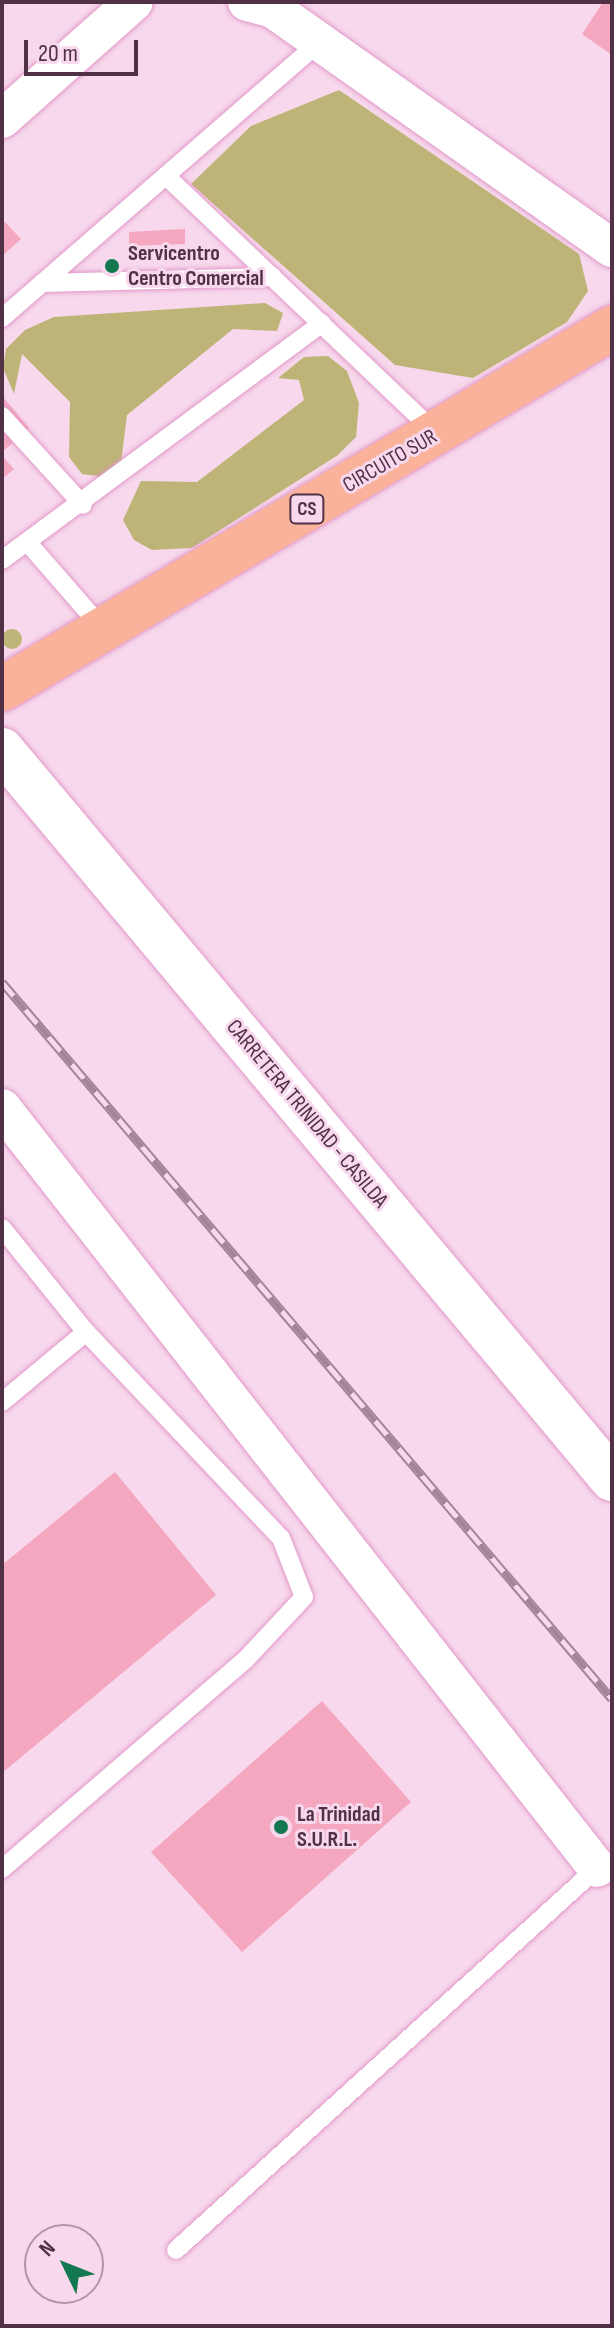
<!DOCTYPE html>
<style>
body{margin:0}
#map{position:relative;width:614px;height:2328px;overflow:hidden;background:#f7d8ec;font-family:"Sofia Sans Condensed",sans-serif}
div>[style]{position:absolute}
.green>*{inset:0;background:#beb477}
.round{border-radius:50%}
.building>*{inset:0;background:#f4a7be}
.roads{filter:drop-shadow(0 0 2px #e299c9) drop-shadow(0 0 2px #e299c9)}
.lane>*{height:18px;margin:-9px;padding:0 9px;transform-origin:9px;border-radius:9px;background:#fff}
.street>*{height:38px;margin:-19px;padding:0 19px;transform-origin:19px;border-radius:19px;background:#fff}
.secondary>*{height:44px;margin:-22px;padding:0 22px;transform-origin:22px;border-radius:22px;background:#fff}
.primary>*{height:44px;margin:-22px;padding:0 22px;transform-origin:22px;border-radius:22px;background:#fab39a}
.rail>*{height:9px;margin-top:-4.5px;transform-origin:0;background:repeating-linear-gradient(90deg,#f7d8ec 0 18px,#a38499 0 36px);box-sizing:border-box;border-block:2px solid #a38499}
.dots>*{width:22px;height:22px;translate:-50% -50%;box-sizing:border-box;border:4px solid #f7d8ec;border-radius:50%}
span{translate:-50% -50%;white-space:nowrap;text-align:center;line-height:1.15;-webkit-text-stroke:6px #f7d8ec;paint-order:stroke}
.shield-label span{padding:2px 6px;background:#f7d8ec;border:2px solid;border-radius:6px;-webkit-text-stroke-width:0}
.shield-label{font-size:20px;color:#503146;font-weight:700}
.poi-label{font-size:22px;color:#503146;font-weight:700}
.left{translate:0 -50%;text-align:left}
.street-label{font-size:22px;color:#503146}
.frame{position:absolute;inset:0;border:4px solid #503146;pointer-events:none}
.north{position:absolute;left:24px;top:2224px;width:80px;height:80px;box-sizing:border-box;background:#f7d8ec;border:2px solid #b495aa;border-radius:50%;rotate:313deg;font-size:22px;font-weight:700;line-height:32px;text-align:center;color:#503146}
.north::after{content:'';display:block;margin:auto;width:28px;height:36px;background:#13774f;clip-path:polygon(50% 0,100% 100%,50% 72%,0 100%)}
.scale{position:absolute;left:24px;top:40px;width:114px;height:36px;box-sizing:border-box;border:4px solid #503146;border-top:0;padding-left:10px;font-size:24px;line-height:28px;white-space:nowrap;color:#503146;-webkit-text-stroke:6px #f7d8ec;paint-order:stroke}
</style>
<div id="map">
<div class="green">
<i style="clip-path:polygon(339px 90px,579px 254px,588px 291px,567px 322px,473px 378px,395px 365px,191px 184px,251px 126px)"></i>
<i style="clip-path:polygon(265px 303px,283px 313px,277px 331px,233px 329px,127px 415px,121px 463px,105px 477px,82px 474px,69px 457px,70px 402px,22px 354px,14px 394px,3px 368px,6px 349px,25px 330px,54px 317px)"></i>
<i style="clip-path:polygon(328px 356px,347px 371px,359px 403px,356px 437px,338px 455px,192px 548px,152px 550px,134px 540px,123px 520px,141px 481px,197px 482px,304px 400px,299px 380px,278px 378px,304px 357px)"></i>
<i class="round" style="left:2px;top:629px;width:20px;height:20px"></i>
</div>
<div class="building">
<i style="clip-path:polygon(603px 2px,612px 2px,612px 55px,582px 34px)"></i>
<i style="clip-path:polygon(2px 219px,21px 239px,2px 256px)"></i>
<i style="clip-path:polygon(185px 229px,185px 244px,129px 246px,129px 232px)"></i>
<i style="clip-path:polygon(2px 396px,29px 428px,2px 452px)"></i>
<i style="clip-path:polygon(2px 456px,14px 469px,2px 479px)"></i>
<i style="clip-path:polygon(115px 1472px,216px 1595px,2px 1773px,2px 1565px)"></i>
<i style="clip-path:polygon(322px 1701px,411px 1802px,242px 1952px,151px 1852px)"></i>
</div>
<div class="roads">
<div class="lane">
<i style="left:166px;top:176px;width:373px;rotate:43.6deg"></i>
<i style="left:42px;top:283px;width:231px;rotate:-1.5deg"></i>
<i style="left:2px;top:318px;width:420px;rotate:-41deg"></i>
<i style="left:2px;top:416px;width:120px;rotate:47.7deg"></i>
<i style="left:29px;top:544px;width:111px;rotate:49deg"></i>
<i style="left:2px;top:560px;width:398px;rotate:-36.5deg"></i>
<i style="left:2px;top:1228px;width:134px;rotate:51.1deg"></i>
<i style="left:86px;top:1332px;width:284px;rotate:46.6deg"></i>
<i style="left:281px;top:1538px;width:63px;rotate:68.7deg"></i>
<i style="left:304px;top:1597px;width:86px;rotate:133.1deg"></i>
<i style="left:245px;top:1660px;width:321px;rotate:139.3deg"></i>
<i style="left:2px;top:1402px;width:109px;rotate:-39.8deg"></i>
<i style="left:176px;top:2250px;width:568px;rotate:-42.22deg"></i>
</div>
<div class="street">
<i style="left:247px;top:2px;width:27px;rotate:15deg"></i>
<i style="left:273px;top:9px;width:415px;rotate:35.2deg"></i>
<i style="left:2px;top:119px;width:176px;rotate:-41.6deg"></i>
<i style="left:2px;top:1108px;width:965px;rotate:51.94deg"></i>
</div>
<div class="secondary">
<i style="left:2px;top:750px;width:951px;rotate:50.08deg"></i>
</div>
<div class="primary">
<i style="left:2px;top:689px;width:709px;rotate:-30.62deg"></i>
</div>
</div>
<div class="rail">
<i style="left:2px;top:982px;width:941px;rotate:49.61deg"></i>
</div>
<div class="dots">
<i style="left:112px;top:266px;background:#13774f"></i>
<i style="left:281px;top:1827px;background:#13774f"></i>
</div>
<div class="shield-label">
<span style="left:307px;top:509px">CS</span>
</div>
<div class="poi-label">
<span class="left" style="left:128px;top:266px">Servicentro<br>Centro Comercial</span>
<span class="left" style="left:297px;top:1827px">La Trinidad<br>S.U.R.L.</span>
</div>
<div class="street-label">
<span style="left:390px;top:461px;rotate:-30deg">CIRCUITO SUR</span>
<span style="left:307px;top:1114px;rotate:50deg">CARRETERA TRINIDAD - CASILDA</span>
</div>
<div class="frame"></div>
<div class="north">N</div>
<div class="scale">20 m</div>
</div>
